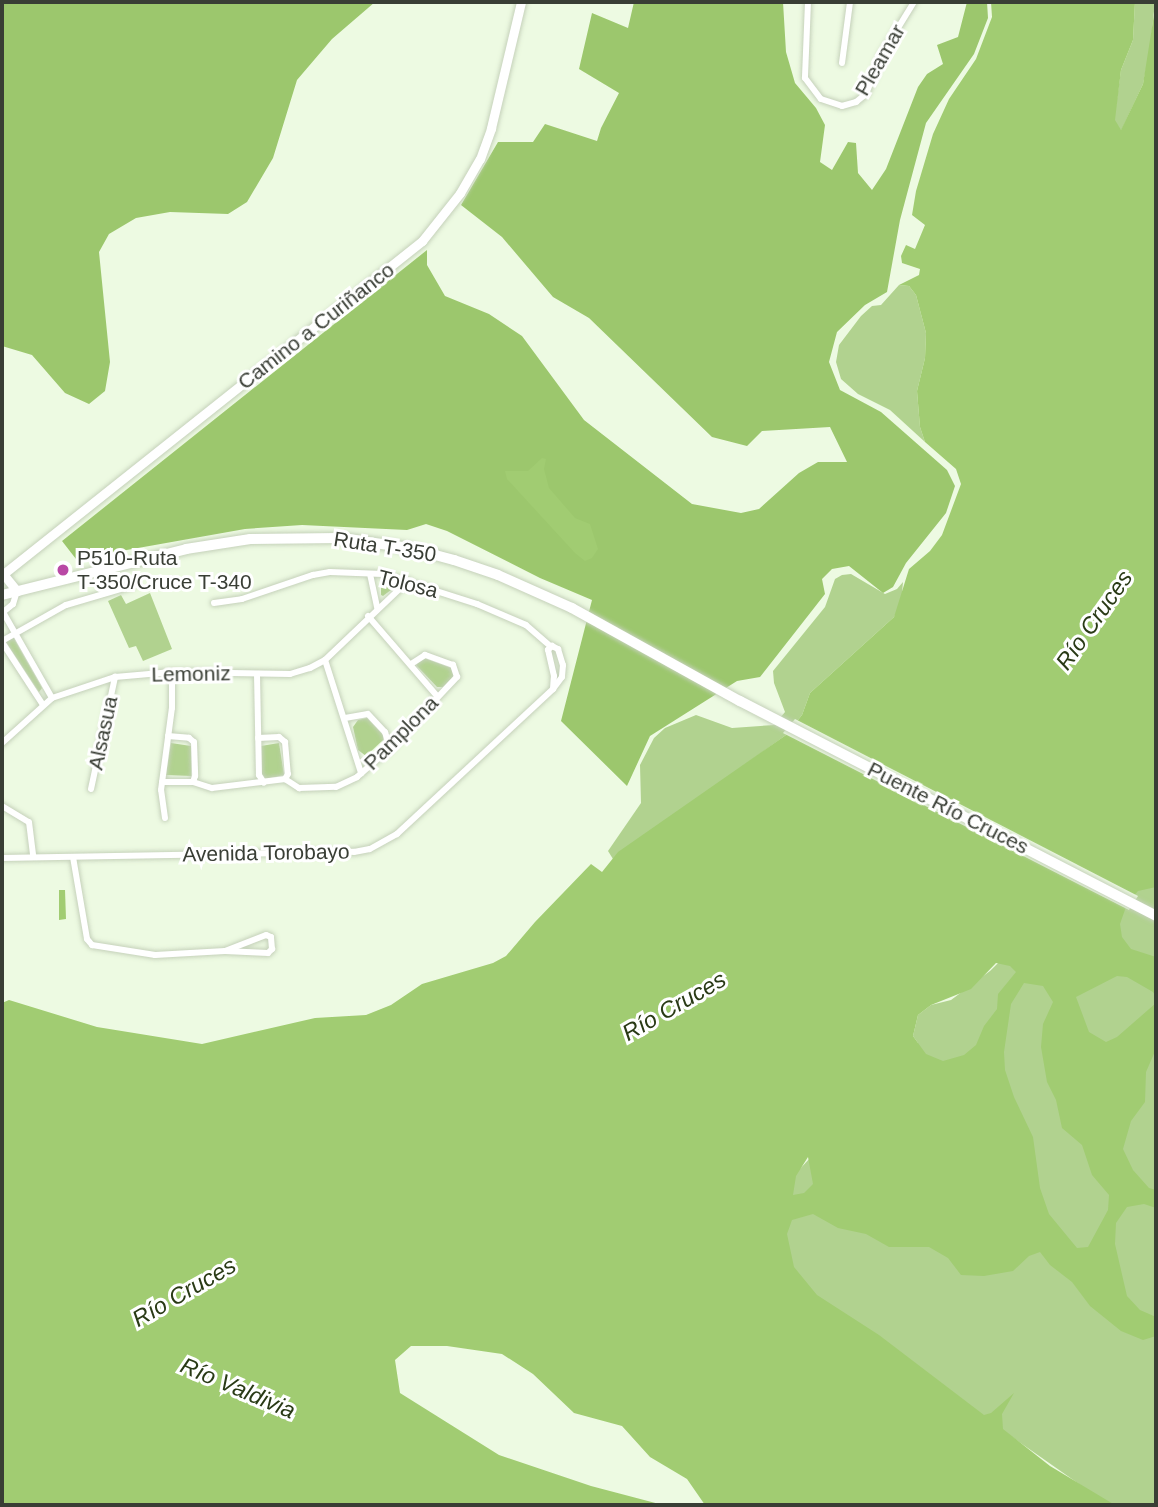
<!DOCTYPE html>
<meta charset="utf-8">
<style>
body{margin:0}
#map{position:relative;width:1158px;height:1507px;overflow:hidden;background:#edfae2;font-family:Arial,sans-serif}
div>[style]{position:absolute}
.green>*{inset:0;background:#b1d28f}
.forest>*{inset:0;background:#9cc76d}
.water>*{inset:0;background:#a1cc72}
.pier>*{inset:0;background:#edfae2}
.roads{filter:drop-shadow(0 0 2px #c5d1ba) drop-shadow(0 0 2px #c5d1ba)}
.street>*{height:6px;margin:-3px;padding:0 3px;transform-origin:3px;border-radius:3px;background:#fff}
.secondary>*{height:9px;margin:-4.5px;padding:0 4.5px;transform-origin:4.5px;border-radius:4.5px;background:#fff}
.primary>*{height:10px;margin:-5px;padding:0 5px;transform-origin:5px;border-radius:5px;background:#fff}
.dots>*{width:19px;height:19px;translate:-50% -50%;box-sizing:border-box;border:4px solid #fff;border-radius:50%}
span{translate:-50% -50%;white-space:nowrap;text-align:center;line-height:1.15;-webkit-text-stroke:6px #fff;paint-order:stroke}
.street-label{font-size:21px;color:#393e35}
.poi-label{font-size:21px;color:#393e35}
.left{translate:0 -50%;text-align:left}
.water-label{font-size:23px;color:#293a15;font-style:italic}
.frame{position:absolute;inset:0;border:4px solid #393e35;pointer-events:none}
</style>
<div id="map">
<div class="green">
<i style="clip-path:polygon(1135px 2px,1155px 2px,1150px 49px,1143px 84px,1121px 131px,1114px 120px,1121px 70px,1133px 40px)"></i>
<i style="clip-path:polygon(899px 285px,909px 286px,916px 295px,926px 333px,925px 358px,917px 391px,920px 427px,925px 442px,890px 410px,858px 394px,841px 379px,836px 362px,839px 345px,861px 316px,872px 306px,881px 305px)"></i>
<i style="clip-path:polygon(851px 574px,885px 594px,897px 589px,903px 582px,901px 604px,894px 617px,810px 693px,802px 715px,786px 735px,613px 859px,608px 851px,641px 803px,640px 765px,654px 738px,665px 728px,696px 715px,732px 728px,774px 725px,785px 712px,774px 683px,773px 671px,825px 607px,835px 579px,842px 575px)"></i>
<i style="clip-path:polygon(381px 576px,399px 584px,383px 596px,381px 595px)"></i>
<i style="clip-path:polygon(150px 593px,172px 649px,143px 661px,136px 646px,129px 648px,108px 601px,121px 595px,126px 604px)"></i>
<i style="clip-path:polygon(13px 637px,42px 688px,39px 692px,6px 642px)"></i>
<i style="clip-path:polygon(424px 658px,451px 668px,454px 676px,443px 687px,437px 687px,417px 666px,417px 662px)"></i>
<i style="clip-path:polygon(367px 718px,383px 735px,383px 740px,366px 756px,358px 750px,353px 727px,358px 720px)"></i>
<i style="clip-path:polygon(171px 743px,191px 746px,191px 776px,166px 775px)"></i>
<i style="clip-path:polygon(279px 743px,284px 775px,266px 779px,262px 774px,261px 746px)"></i>
<i style="clip-path:polygon(1156px 807px,1156px 1505px,1109px 1505px,800px 1288px,777px 1234px,782px 1188px,918px 1043px,913px 1036px,918px 1015px,931px 1005px,951px 1000px,990px 971px)"></i>
</div>
<div class="forest">
<i style="clip-path:polygon(2px 2px,375px 2px,332px 39px,297px 80px,273px 158px,247px 202px,228px 214px,170px 212px,136px 218px,109px 234px,99px 252px,110px 362px,105px 391px,89px 404px,65px 393px,32px 355px,2px 346px)"></i>
<i style="clip-path:polygon(634px 2px,783px 2px,786px 52px,795px 83px,816px 108px,825px 125px,820px 162px,832px 170px,848px 142px,856px 143px,858px 173px,872px 190px,886px 169px,918px 87px,927px 74px,943px 64px,937px 45px,958px 37px,967px 2px,987px 2px,988px 18px,974px 54px,926px 123px,900px 220px,887px 292px,865px 305px,837px 332px,829px 362px,840px 390px,881px 412px,947px 470px,955px 486px,946px 513px,906px 563px,893px 587px,883px 593px,849px 566px,832px 569px,822px 579px,825px 594px,760px 677px,737px 681px,650px 736px,627px 786px,561px 721px,592px 600px,540px 578px,447px 531px,426px 524px,407px 530px,302px 525px,245px 529px,76px 559px,62px 541px,427px 250px,427px 265px,445px 296px,489px 314px,522px 336px,584px 420px,692px 504px,741px 513px,759px 509px,799px 473px,818px 462px,847px 462px,830px 427px,762px 431px,747px 446px,712px 437px,589px 318px,553px 297px,502px 237px,461px 205px,498px 142px,533px 142px,545px 124px,597px 141px,601px 128px,619px 93px,579px 69px,592px 13px,628px 28px)"></i>
</div>
<div class="water">
<i style="clip-path:polygon(evenodd,991px 2px,1135px 2px,1133px 40px,1121px 70px,1115px 120px,1121px 130px,1143px 84px,1156px 2px,1156px 887px,1138px 891px,1127px 904px,1120px 924px,1122px 937px,1131px 949px,1156px 957px,1156px 997px,1153px 992px,1127px 977px,1117px 976px,1076px 997px,1089px 1032px,1106px 1042px,1117px 1037px,1156px 1003px,1156px 1049px,1146px 1072px,1145px 1102px,1131px 1121px,1123px 1149px,1133px 1170px,1149px 1188px,1156px 1190px,1156px 1208px,1144px 1204px,1127px 1207px,1116px 1223px,1115px 1244px,1127px 1296px,1140px 1310px,1156px 1317px,1156px 1336px,1143px 1340px,1121px 1331px,1090px 1306px,1072px 1282px,1050px 1265px,1040px 1252px,1029px 1256px,1013px 1271px,984px 1276px,961px 1275px,948px 1258px,929px 1247px,889px 1247px,866px 1234px,838px 1228px,813px 1214px,792px 1220px,787px 1234px,794px 1267px,817px 1295px,879px 1335px,984px 1415px,991px 1413px,1014px 1393px,1002px 1414px,1003px 1429px,1050px 1466px,1115px 1505px,705px 1505px,687px 1479px,650px 1457px,622px 1426px,574px 1413px,533px 1374px,502px 1354px,447px 1346px,411px 1346px,395px 1360px,400px 1393px,499px 1455px,591px 1486px,663px 1505px,2px 1505px,2px 1003px,9px 1000px,97px 1027px,202px 1044px,315px 1018px,366px 1015px,391px 1005px,422px 984px,493px 963px,506px 956px,535px 922px,591px 864px,602px 872px,618px 852px,786px 735px,802px 715px,810px 693px,894px 617px,909px 569px,930px 551px,942px 535px,961px 484px,956px 469px,925px 442px,920px 427px,917px 391px,925px 358px,926px 333px,916px 295px,909px 286px,899px 285px,919px 275px,920px 269px,902px 263px,901px 256px,906px 245px,915px 249px,925px 225px,912px 215px,916px 191px,933px 134px,949px 99px,976px 59px,992px 17px,991px 2px,996px 963px,1010px 966px,1016px 972px,998px 994px,997px 1009px,984px 1026px,976px 1045px,964px 1055px,943px 1061px,926px 1054px,913px 1036px,918px 1015px,931px 1005px,971px 989px,996px 963px,991px 2px,1024px 983px,1043px 986px,1053px 1002px,1043px 1024px,1041px 1047px,1047px 1082px,1056px 1100px,1062px 1128px,1082px 1145px,1092px 1175px,1109px 1195px,1108px 1210px,1088px 1247px,1077px 1248px,1049px 1214px,1040px 1188px,1033px 1137px,1014px 1097px,1005px 1070px,1004px 1052px,1011px 1004px,1024px 983px,991px 2px,808px 1157px,813px 1184px,804px 1193px,793px 1195px,796px 1176px,808px 1157px)"></i>
<i style="clip-path:polygon(542px 458px,546px 459px,544px 469px,549px 488px,575px 518px,590px 524px,598px 549px,592px 558px,585px 561px,575px 553px,507px 479px,505px 471px,528px 471px)"></i>
<i style="clip-path:polygon(59px 890px,65px 890px,66px 919px,59px 920px)"></i>
</div>
<div class="pier">
<i style="clip-path:polygon(795px 719px,1138px 896px,1129px 910px,783px 733px)"></i>
</div>
<div class="roads">
<div class="street">
<i style="left:808px;top:2px;width:76px;rotate:92.3deg"></i>
<i style="left:805px;top:78px;width:26px;rotate:53deg"></i>
<i style="left:821px;top:99px;width:22px;rotate:18deg"></i>
<i style="left:842px;top:106px;width:15px;rotate:-16deg"></i>
<i style="left:856px;top:102px;width:13px;rotate:-39deg"></i>
<i style="left:866px;top:94px;width:43px;rotate:-68.2deg"></i>
<i style="left:882px;top:54px;width:61px;rotate:-58.4deg"></i>
<i style="left:842px;top:63px;width:62px;rotate:-82.5deg"></i>
<i style="left:370px;top:574px;width:35px;rotate:78deg"></i>
<i style="left:214px;top:603px;width:28px;rotate:-8deg"></i>
<i style="left:242px;top:599px;width:75px;rotate:-18.7deg"></i>
<i style="left:313px;top:575px;width:17px;rotate:-10deg"></i>
<i style="left:330px;top:572px;width:53px;rotate:2.2deg"></i>
<i style="left:383px;top:574px;width:99px;rotate:17.7deg"></i>
<i style="left:477px;top:604px;width:53px;rotate:23.2deg"></i>
<i style="left:526px;top:625px;width:32px;rotate:41deg"></i>
<i style="left:3px;top:612px;width:99px;rotate:60.3deg"></i>
<i style="left:2px;top:613px;width:14px;rotate:-39deg"></i>
<i style="left:13px;top:604px;width:14px;rotate:-73deg"></i>
<i style="left:368px;top:616px;width:106px;rotate:49.2deg"></i>
<i style="left:2px;top:641px;width:73px;rotate:-29.4deg"></i>
<i style="left:66px;top:605px;width:68px;rotate:-16.3deg"></i>
<i style="left:2px;top:642px;width:75px;rotate:56.9deg"></i>
<i style="left:552px;top:646px;width:7px;rotate:27deg"></i>
<i style="left:558px;top:649px;width:17px;rotate:73deg"></i>
<i style="left:563px;top:665px;width:12px;rotate:95deg"></i>
<i style="left:562px;top:677px;width:15px;rotate:127deg"></i>
<i style="left:553px;top:689px;width:13px;rotate:-86deg"></i>
<i style="left:554px;top:676px;width:27px;rotate:-103deg"></i>
<i style="left:548px;top:650px;width:6px;rotate:-45deg"></i>
<i style="left:325px;top:660px;width:119px;rotate:72.3deg"></i>
<i style="left:257px;top:674px;width:101px;rotate:88.9deg"></i>
<i style="left:259px;top:775px;width:9px;rotate:58deg"></i>
<i style="left:345px;top:718px;width:23px;rotate:-10deg"></i>
<i style="left:368px;top:714px;width:25px;rotate:47deg"></i>
<i style="left:385px;top:732px;width:17px;rotate:73deg"></i>
<i style="left:168px;top:736px;width:21px;rotate:5deg"></i>
<i style="left:189px;top:738px;width:6px;rotate:39deg"></i>
<i style="left:194px;top:742px;width:34px;rotate:88deg"></i>
<i style="left:195px;top:776px;width:6px;rotate:108deg"></i>
<i style="left:258px;top:738px;width:21px;rotate:-3deg"></i>
<i style="left:279px;top:737px;width:8px;rotate:40deg"></i>
<i style="left:285px;top:742px;width:32px;rotate:85deg"></i>
<i style="left:288px;top:774px;width:6px;rotate:121deg"></i>
<i style="left:2px;top:743px;width:67px;rotate:-42deg"></i>
<i style="left:52px;top:698px;width:66px;rotate:-18.4deg"></i>
<i style="left:115px;top:677px;width:57px;rotate:-5deg"></i>
<i style="left:172px;top:672px;width:118px;rotate:1deg"></i>
<i style="left:290px;top:674px;width:21px;rotate:-17deg"></i>
<i style="left:310px;top:668px;width:17px;rotate:-28deg"></i>
<i style="left:325px;top:660px;width:115px;rotate:-43.6deg"></i>
<i style="left:285px;top:779px;width:17px;rotate:33deg"></i>
<i style="left:299px;top:788px;width:37px;rotate:-2deg"></i>
<i style="left:336px;top:787px;width:23px;rotate:-25deg"></i>
<i style="left:357px;top:777px;width:44px;rotate:-41.3deg"></i>
<i style="left:390px;top:748px;width:98px;rotate:-46.7deg"></i>
<i style="left:457px;top:677px;width:13px;rotate:-108deg"></i>
<i style="left:453px;top:665px;width:30px;rotate:-160deg"></i>
<i style="left:425px;top:655px;width:17px;rotate:147deg"></i>
<i style="left:162px;top:782px;width:31px"></i>
<i style="left:193px;top:782px;width:20px;rotate:18deg"></i>
<i style="left:212px;top:788px;width:74px;rotate:-7deg"></i>
<i style="left:91px;top:789px;width:115px;rotate:-77.9deg"></i>
<i style="left:2px;top:806px;width:31px;rotate:31deg"></i>
<i style="left:29px;top:822px;width:35px;rotate:83deg"></i>
<i style="left:165px;top:818px;width:28px;rotate:-98deg"></i>
<i style="left:161px;top:790px;width:83px;rotate:-82.4deg"></i>
<i style="left:172px;top:708px;width:36px;rotate:-90deg"></i>
<i style="left:73px;top:857px;width:83px;rotate:80.3deg"></i>
<i style="left:87px;top:939px;width:8px;rotate:50deg"></i>
<i style="left:92px;top:945px;width:64px;rotate:9deg"></i>
<i style="left:155px;top:955px;width:70px;rotate:-3.3deg"></i>
<i style="left:225px;top:951px;width:43px;rotate:2.7deg"></i>
<i style="left:268px;top:953px;width:6px;rotate:-45deg"></i>
<i style="left:272px;top:949px;width:12px;rotate:-95deg"></i>
<i style="left:271px;top:937px;width:5px;rotate:-158deg"></i>
<i style="left:266px;top:935px;width:44px;rotate:158.7deg"></i>
<i style="left:2px;top:858px;width:352px;rotate:-1deg"></i>
<i style="left:354px;top:852px;width:16px;rotate:-11deg"></i>
<i style="left:370px;top:849px;width:31px;rotate:-29deg"></i>
<i style="left:397px;top:834px;width:213px;rotate:-42.9deg"></i>
</div>
<div class="secondary">
<i style="left:2px;top:575px;width:537px;rotate:-38.49deg"></i>
<i style="left:422px;top:241px;width:61px;rotate:-51.6deg"></i>
<i style="left:460px;top:193px;width:39px;rotate:-60deg"></i>
<i style="left:480px;top:159px;width:33px;rotate:-70deg"></i>
<i style="left:491px;top:128px;width:130px;rotate:-76.6deg"></i>
<i style="left:4px;top:575px;width:21px;rotate:51deg"></i>
</div>
<div class="primary">
<i style="left:2px;top:595px;width:190px;rotate:-14deg"></i>
<i style="left:186px;top:549px;width:65px;rotate:-8.9deg"></i>
<i style="left:250px;top:539px;width:90px;rotate:-0.6deg"></i>
<i style="left:340px;top:538px;width:70px;rotate:8.2deg"></i>
<i style="left:409px;top:548px;width:47px;rotate:14.9deg"></i>
<i style="left:454px;top:560px;width:46px;rotate:18.8deg"></i>
<i style="left:498px;top:575px;width:81px;rotate:24deg"></i>
<i style="left:572px;top:608px;width:192px;rotate:29deg"></i>
<i style="left:740px;top:701px;width:468px;rotate:27.3deg"></i>
</div>
</div>
<div class="dots">
<i style="left:63px;top:570px;background:#b948a5"></i>
</div>
<div class="street-label">
<span style="left:880px;top:60px;rotate:-60deg">Pleamar</span>
<span style="left:316px;top:326px;rotate:-38deg">Camino a Curiñanco</span>
<span style="left:385px;top:547px;rotate:9deg">Ruta T-350</span>
<span style="left:408px;top:584px;rotate:14deg">Tolosa</span>
<span style="left:191px;top:674px;rotate:-1deg">Lemoniz</span>
<span style="left:103px;top:733px;rotate:-78deg">Alsasua</span>
<span style="left:401px;top:733px;rotate:-45deg">Pamplona</span>
<span style="left:948px;top:808px;rotate:27deg">Puente Río Cruces</span>
<span style="left:266px;top:853px;rotate:-1deg">Avenida Torobayo</span>
</div>
<div class="poi-label">
<span class="left" style="left:77px;top:570px">P510-Ruta<br>T-350/Cruce T-340</span>
</div>
<div class="water-label">
<span style="left:1094px;top:620px;rotate:-55deg">Río Cruces</span>
<span style="left:674px;top:1006px;rotate:-30deg">Río Cruces</span>
<span style="left:184px;top:1292px;rotate:-30deg">Río Cruces</span>
<span style="left:238px;top:1388px;rotate:23deg">Río Valdivia</span>
</div>
<div class="frame"></div>
</div>
